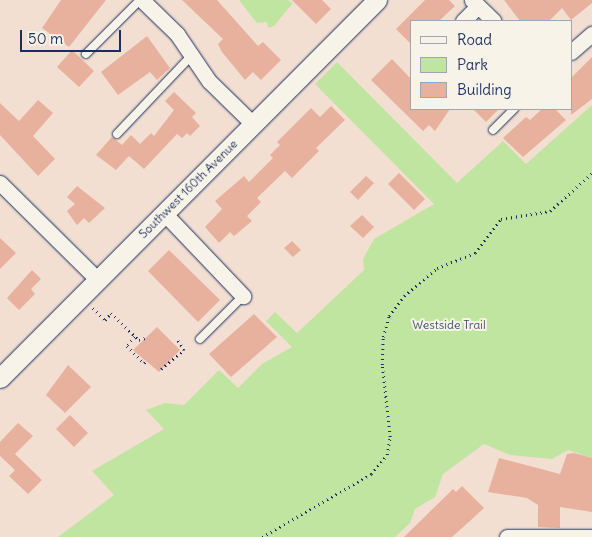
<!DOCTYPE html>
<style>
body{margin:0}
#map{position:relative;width:592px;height:537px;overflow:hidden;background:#f2dfd2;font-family:Delius,sans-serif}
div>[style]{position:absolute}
.green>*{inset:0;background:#c0e5a0}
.building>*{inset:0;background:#e8b19d}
.path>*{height:2.5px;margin-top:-1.25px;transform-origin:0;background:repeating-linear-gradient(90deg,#1b2f5e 0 1px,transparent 0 5px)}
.roads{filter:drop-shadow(0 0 1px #1b2f5e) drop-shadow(0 0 1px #1b2f5e)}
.service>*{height:8px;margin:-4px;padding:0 4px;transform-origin:4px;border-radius:4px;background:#f7f3e8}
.minor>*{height:15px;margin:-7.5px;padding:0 7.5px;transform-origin:7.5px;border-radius:7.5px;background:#f7f3e8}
.tertiary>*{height:19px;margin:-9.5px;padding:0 9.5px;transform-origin:9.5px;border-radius:9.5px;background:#f7f3e8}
span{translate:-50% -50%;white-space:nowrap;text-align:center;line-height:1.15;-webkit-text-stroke:4px #f7f3e8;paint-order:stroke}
.street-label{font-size:12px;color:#1b2f5e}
.park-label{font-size:12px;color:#3c536b}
.legend{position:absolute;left:410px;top:20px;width:162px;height:90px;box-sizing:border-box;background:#f7f3e8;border:1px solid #9fa5b1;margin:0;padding:6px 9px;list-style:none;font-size:15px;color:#1b2f5e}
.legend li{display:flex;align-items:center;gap:10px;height:25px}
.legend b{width:25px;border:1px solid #9fa5b1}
.scale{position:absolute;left:20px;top:30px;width:101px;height:22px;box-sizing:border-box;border:2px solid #1b2f5e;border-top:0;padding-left:6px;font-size:15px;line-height:18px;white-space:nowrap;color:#1b2f5e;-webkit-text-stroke:4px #f7f3e8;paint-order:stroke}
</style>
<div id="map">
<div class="green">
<i style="clip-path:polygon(239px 0,288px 0,293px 3px,274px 26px,268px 28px,267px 22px,257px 23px)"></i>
<i style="clip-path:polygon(337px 62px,457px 183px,503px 141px,526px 164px,592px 105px,592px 458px,568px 450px,552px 459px,510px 455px,484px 444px,443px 474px,435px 497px,415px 509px,410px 523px,395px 537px,58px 537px,114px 495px,92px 471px,164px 429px,146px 410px,165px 403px,184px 405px,219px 370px,238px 388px,262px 364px,292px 347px,266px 321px,275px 312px,297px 333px,364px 270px,363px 259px,374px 239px,434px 204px,315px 84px)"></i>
</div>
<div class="building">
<i style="clip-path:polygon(61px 0,106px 0,69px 47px,42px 28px)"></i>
<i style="clip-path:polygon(182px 0,217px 0,258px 46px,263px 42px,281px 60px,261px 80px,253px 72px,245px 80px,222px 52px,218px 44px,223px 39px)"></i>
<i style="clip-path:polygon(292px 0,322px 0,331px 9px,316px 24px)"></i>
<i style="clip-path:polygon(425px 0,449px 0,455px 6px,439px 21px,411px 21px,411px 44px,396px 29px)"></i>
<i style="clip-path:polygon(504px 0,592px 0,592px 3px,571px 20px,562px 8px,549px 21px,520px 21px)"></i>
<i style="clip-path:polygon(147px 36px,170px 68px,157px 80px,150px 72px,118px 95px,101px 72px)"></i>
<i style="clip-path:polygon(72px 50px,94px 71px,79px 87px,57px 67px)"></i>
<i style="clip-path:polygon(592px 57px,592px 99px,571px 115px,571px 78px)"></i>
<i style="clip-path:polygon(392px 59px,411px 79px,411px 109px,450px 109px,435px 131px,429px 125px,423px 131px,371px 80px)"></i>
<i style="clip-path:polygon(174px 92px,196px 113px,192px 117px,200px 126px,190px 136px,187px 133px,182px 138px,177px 134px,144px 169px,129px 156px,116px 170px,96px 155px,112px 137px,122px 145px,131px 135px,140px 144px,151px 133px,154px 136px,174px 110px,165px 101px)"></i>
<i style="clip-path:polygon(38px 100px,53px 113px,33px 136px,55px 159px,38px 176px,0 135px,0 103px,19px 121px)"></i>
<i style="clip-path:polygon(331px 106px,345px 120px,316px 148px,319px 151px,292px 178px,285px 171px,257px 198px,261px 202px,247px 216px,252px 221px,234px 236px,230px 232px,219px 243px,205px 227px,222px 209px,215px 201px,244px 176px,249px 182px,273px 158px,270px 155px,280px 145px,277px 142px,311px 108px,320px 117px)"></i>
<i style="clip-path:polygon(473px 109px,499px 109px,486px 122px)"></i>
<i style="clip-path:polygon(542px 109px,555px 109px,566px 120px,523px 157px,503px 138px,526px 117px,530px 120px)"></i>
<i style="clip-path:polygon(399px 173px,425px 199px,414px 210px,388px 184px)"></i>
<i style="clip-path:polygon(366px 176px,374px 183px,358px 200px,350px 192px)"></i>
<i style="clip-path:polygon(77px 186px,105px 208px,89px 223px,84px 218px,77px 225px,67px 211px,75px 204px,67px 197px)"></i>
<i style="clip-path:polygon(362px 215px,374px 227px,363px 238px,350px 226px)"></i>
<i style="clip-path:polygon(0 238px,16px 253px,0 269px)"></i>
<i style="clip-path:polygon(292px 241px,301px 250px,293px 257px,284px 248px)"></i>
<i style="clip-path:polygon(169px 250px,220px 300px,198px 322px,148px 271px)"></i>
<i style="clip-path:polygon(32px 270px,41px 279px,31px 289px,35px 294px,19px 310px,7px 298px)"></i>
<i style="clip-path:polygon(254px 314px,277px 337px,231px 377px,209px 354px)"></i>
<i style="clip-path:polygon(157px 327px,180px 350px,159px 372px,133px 350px)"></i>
<i style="clip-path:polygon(68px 365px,91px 387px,65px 413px,46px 395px)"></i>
<i style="clip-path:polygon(70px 415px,88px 433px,74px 447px,56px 429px)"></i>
<i style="clip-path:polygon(18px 423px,33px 436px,15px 454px,42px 480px,28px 494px,9px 476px,15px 470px,0 456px,0 442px)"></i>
<i style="clip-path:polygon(574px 453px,592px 458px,592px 512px,560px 507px,560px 528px,538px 527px,538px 505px,527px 498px,488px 492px,499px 458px,560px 474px,567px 454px)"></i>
<i style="clip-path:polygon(462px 486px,484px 508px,471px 520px,452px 537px,404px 537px,453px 489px,456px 492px)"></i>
</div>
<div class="path">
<i style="left:93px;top:308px;width:17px;rotate:45deg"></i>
<i style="left:105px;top:320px;width:9px;rotate:-49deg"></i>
<i style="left:111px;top:313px;width:39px;rotate:44deg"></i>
<i style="left:139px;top:340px;width:6px;rotate:-18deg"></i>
<i style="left:135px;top:337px;width:12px;rotate:132deg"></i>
<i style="left:127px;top:346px;width:24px;rotate:45deg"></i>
<i style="left:144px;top:363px;width:4px;rotate:-45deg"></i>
<i style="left:161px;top:369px;width:30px;rotate:-40deg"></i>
<i style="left:184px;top:350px;width:14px;rotate:-124deg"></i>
<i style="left:262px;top:537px;width:126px;rotate:-30deg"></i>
<i style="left:371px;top:474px;width:25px;rotate:-50deg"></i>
<i style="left:387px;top:455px;width:18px;rotate:-81deg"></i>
<i style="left:390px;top:437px;width:72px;rotate:-96.3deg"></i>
<i style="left:382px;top:365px;width:28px;rotate:-88deg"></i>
<i style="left:383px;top:337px;width:22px;rotate:-74deg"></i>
<i style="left:389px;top:316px;width:25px;rotate:-53deg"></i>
<i style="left:404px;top:296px;width:43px;rotate:-40.3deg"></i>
<i style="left:437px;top:268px;width:41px;rotate:-21.5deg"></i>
<i style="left:475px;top:253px;width:43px;rotate:-52.6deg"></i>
<i style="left:501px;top:219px;width:50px;rotate:-9.3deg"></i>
<i style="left:550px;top:211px;width:57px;rotate:-42.1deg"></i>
</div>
<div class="roads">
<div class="service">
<i style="left:86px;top:54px;width:76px;rotate:-45deg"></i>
<i style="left:493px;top:130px;width:30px;rotate:-45deg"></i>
<i style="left:117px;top:134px;width:108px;rotate:-46.5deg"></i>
<i style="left:200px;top:339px;width:61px;rotate:-45deg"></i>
</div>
<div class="minor">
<i style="left:142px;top:0;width:49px;rotate:44.2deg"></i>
<i style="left:177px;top:34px;width:57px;rotate:55.8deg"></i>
<i style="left:209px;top:81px;width:62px;rotate:44.3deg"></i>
<i style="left:472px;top:0;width:30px;rotate:44deg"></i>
<i style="left:463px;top:21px;width:21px;rotate:-45deg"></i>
<i style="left:571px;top:52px;width:28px;rotate:-41deg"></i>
<i style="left:0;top:183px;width:138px;rotate:44.7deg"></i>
<i style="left:164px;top:213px;width:115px;rotate:46.4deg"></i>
<i style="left:507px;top:537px;width:85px"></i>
</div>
<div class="tertiary">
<i style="left:0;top:378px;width:534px;rotate:-45.08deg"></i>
</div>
</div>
<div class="street-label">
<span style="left:188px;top:189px;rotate:-45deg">Southwest 160th Avenue</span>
</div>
<div class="park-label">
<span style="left:449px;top:325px">Westside Trail</span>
</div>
<ul class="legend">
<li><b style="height:6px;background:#f7f3e8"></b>Road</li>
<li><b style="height:14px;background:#c0e5a0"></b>Park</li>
<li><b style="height:14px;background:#e8b19d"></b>Building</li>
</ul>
<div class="scale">50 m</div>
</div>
